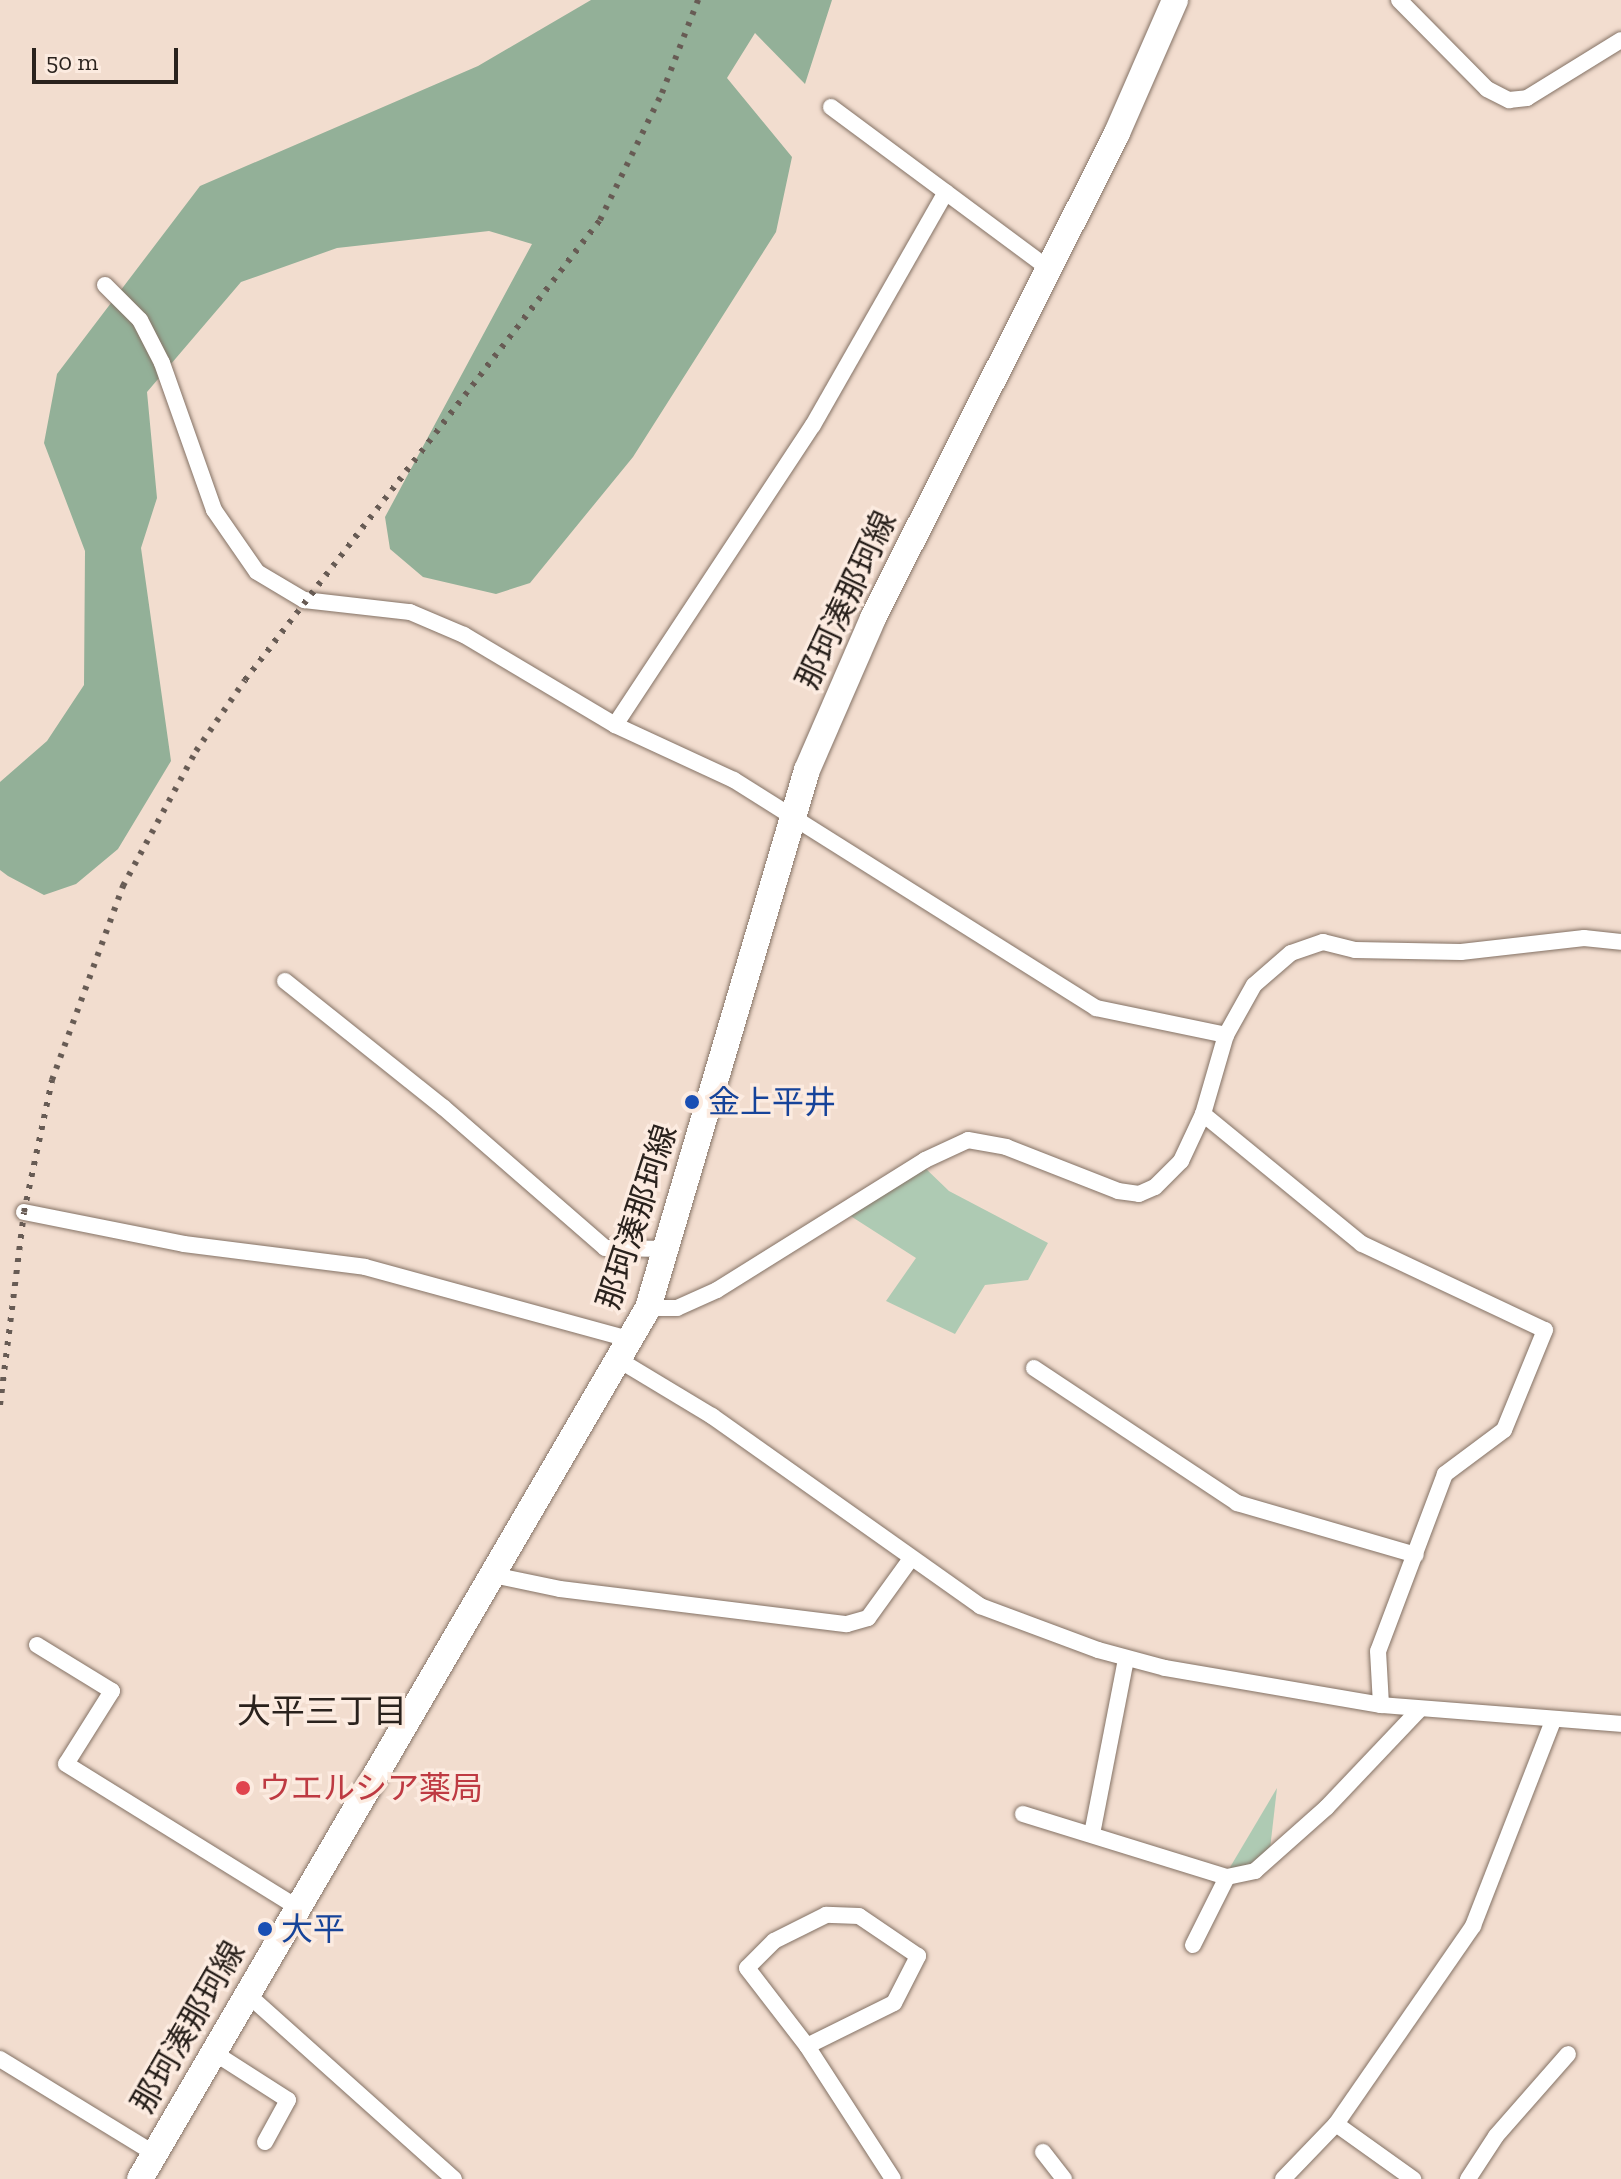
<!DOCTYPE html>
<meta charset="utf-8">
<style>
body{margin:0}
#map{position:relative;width:1621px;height:2179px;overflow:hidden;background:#f2ddcf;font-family:"Zilla Slab","Noto Sans JP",serif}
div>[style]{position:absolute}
.green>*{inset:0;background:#aecab3}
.forest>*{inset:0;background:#93b098}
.roads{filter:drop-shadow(0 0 2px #847265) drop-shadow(0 0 2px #847265)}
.street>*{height:16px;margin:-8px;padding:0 8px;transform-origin:8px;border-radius:8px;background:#fff}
.primary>*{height:26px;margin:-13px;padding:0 13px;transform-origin:13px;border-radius:13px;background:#fff}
.rail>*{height:6px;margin-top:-3px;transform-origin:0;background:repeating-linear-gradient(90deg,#675b54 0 4px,transparent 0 12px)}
.dots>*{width:22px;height:22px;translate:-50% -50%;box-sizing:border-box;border:4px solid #fcebe0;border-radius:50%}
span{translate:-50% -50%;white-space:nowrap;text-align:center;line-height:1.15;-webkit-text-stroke:7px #fcebe0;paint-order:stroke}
.street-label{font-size:32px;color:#2a221d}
.transit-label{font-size:32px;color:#164399}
.left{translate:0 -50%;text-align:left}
.health-label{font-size:32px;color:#be3a42}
.neighbourhood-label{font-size:34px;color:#2a221d}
.scale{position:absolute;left:32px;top:48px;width:146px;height:36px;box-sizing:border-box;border:4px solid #2a221d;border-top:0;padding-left:10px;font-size:24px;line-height:28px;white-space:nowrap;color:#2a221d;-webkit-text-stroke:6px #fcebe0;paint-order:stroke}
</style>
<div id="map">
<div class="green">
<i style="clip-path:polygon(923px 1166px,949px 1191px,1048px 1243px,1028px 1280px,985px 1285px,955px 1334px,886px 1301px,916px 1258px,849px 1215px)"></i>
<i style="clip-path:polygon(1277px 1788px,1270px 1849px,1251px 1866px,1229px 1869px)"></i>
</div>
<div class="forest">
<i style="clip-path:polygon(591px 0,832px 0,805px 84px,755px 33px,727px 78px,792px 157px,776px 232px,633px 457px,530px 583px,496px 594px,423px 577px,390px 549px,385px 517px,532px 244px,489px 231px,337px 248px,241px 282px,147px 392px,157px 498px,141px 548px,171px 761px,118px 849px,76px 884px,44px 895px,8px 876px,0 870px,0 782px,47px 741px,84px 685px,85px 551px,44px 443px,57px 374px,200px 186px,478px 66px)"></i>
</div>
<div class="roads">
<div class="street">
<i style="left:1399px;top:0;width:125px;rotate:45.3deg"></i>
<i style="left:1487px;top:89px;width:25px;rotate:27deg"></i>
<i style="left:1509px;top:100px;width:18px;rotate:-6deg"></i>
<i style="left:1527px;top:98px;width:110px;rotate:-31.7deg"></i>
<i style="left:831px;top:107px;width:272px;rotate:36.6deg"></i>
<i style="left:105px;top:285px;width:49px;rotate:45deg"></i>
<i style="left:140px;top:320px;width:48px;rotate:62.9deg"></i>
<i style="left:162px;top:363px;width:156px;rotate:70.5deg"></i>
<i style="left:214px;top:510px;width:75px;rotate:55.3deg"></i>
<i style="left:257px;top:572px;width:55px;rotate:30.8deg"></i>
<i style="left:304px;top:600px;width:107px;rotate:6.5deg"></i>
<i style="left:410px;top:612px;width:59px;rotate:23.1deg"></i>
<i style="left:464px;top:635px;width:176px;rotate:30.8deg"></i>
<i style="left:615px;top:725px;width:131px;rotate:24.8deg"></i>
<i style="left:734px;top:780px;width:428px;rotate:32.2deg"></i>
<i style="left:1096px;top:1008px;width:133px;rotate:11.7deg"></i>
<i style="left:615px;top:725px;width:359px;rotate:-56.6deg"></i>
<i style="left:813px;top:425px;width:268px;rotate:-60.3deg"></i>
<i style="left:285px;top:981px;width:202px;rotate:38.6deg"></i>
<i style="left:443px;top:1107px;width:215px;rotate:41deg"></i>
<i style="left:605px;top:1248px;width:63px;rotate:0.9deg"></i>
<i style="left:1203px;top:1114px;width:205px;rotate:39.3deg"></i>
<i style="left:1362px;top:1244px;width:202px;rotate:25.2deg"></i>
<i style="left:1545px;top:1330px;width:108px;rotate:112.3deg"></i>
<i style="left:1504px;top:1430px;width:74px;rotate:143.3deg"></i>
<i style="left:1445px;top:1474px;width:189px;rotate:110.7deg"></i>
<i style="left:1378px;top:1651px;width:54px;rotate:86.8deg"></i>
<i style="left:24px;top:1212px;width:163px;rotate:11.3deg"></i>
<i style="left:184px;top:1244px;width:182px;rotate:7.2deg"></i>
<i style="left:365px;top:1267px;width:276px;rotate:15.3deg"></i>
<i style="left:648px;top:1308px;width:29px"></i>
<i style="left:677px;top:1308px;width:44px;rotate:-24.2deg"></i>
<i style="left:717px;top:1290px;width:245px;rotate:-32deg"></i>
<i style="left:925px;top:1160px;width:47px;rotate:-24.9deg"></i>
<i style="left:968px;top:1140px;width:39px;rotate:10deg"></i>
<i style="left:1006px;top:1147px;width:120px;rotate:21.4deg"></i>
<i style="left:1118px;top:1191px;width:21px;rotate:8deg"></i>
<i style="left:1139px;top:1194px;width:17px;rotate:-24deg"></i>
<i style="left:1155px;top:1187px;width:37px;rotate:-45deg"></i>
<i style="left:1181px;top:1161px;width:52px;rotate:-64.9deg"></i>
<i style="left:1203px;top:1114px;width:82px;rotate:-73.8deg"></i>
<i style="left:1226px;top:1035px;width:57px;rotate:-60.8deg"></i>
<i style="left:1254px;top:985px;width:49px;rotate:-40.9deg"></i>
<i style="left:1291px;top:953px;width:34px;rotate:-19deg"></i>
<i style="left:1323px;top:942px;width:33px;rotate:14deg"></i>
<i style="left:1355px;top:950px;width:106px;rotate:1.1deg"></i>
<i style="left:1461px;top:952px;width:124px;rotate:-6.5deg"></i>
<i style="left:1584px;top:938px;width:37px;rotate:6deg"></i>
<i style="left:619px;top:1360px;width:109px;rotate:31.1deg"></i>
<i style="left:712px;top:1416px;width:329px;rotate:35.3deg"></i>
<i style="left:980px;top:1606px;width:126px;rotate:20.4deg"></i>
<i style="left:1098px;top:1650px;width:69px;rotate:15deg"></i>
<i style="left:1165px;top:1668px;width:219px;rotate:9.7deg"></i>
<i style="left:1381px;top:1705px;width:241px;rotate:4.5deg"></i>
<i style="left:1034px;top:1368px;width:244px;rotate:33.6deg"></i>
<i style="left:1237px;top:1503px;width:186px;rotate:16.2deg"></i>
<i style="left:493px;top:1575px;width:68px;rotate:11.8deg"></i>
<i style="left:560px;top:1589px;width:289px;rotate:7deg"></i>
<i style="left:847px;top:1624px;width:22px;rotate:-16deg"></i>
<i style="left:868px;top:1618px;width:72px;rotate:-54.1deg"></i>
<i style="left:37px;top:1645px;width:88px;rotate:31.5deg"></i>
<i style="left:112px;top:1691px;width:86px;rotate:122.2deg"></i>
<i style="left:66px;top:1764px;width:272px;rotate:31.8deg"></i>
<i style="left:1023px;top:1814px;width:214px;rotate:17.2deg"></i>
<i style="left:1092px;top:1834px;width:178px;rotate:-79deg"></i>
<i style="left:1193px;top:1945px;width:76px;rotate:-63.4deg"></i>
<i style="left:1227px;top:1877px;width:29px;rotate:-12deg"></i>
<i style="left:1255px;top:1871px;width:96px;rotate:-41.6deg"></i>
<i style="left:1327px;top:1807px;width:134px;rotate:-46.5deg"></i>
<i style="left:246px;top:1993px;width:279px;rotate:41.8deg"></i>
<i style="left:807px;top:2046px;width:97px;rotate:-26.3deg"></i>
<i style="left:894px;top:2003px;width:53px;rotate:-62.9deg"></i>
<i style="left:918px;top:1956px;width:71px;rotate:-145.9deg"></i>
<i style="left:859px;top:1916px;width:33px;rotate:-178deg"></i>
<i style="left:826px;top:1915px;width:58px;rotate:153.4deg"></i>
<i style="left:774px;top:1941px;width:38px;rotate:135deg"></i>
<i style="left:747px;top:1968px;width:98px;rotate:52.4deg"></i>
<i style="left:807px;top:2046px;width:158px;rotate:57.1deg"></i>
<i style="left:213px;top:2052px;width:89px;rotate:32.6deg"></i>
<i style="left:288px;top:2100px;width:48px;rotate:118.7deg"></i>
<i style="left:0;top:2059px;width:182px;rotate:31.5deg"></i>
<i style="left:1336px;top:2124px;width:95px;rotate:35.5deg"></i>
<i style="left:1043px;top:2152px;width:34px;rotate:52deg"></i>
<i style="left:1283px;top:2179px;width:76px;rotate:-46.1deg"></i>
<i style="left:1336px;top:2124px;width:241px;rotate:-55.3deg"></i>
<i style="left:1473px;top:1926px;width:220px;rotate:-68.7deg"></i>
<i style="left:1468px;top:2179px;width:51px;rotate:-56.9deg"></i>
<i style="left:1496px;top:2136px;width:109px;rotate:-48.7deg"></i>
</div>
<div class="primary">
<i style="left:140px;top:2179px;width:1008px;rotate:-59.75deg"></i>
<i style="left:648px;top:1308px;width:561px;rotate:-73.54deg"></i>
<i style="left:807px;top:770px;width:166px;rotate:-66.5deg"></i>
<i style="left:873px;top:618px;width:543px;rotate:-63.29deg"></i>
<i style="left:1117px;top:133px;width:145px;rotate:-66.4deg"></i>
</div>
</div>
<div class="rail">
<i style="left:0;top:1405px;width:194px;rotate:-82.9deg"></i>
<i style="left:24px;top:1212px;width:135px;rotate:-78deg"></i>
<i style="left:52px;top:1080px;width:207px;rotate:-69.9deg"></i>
<i style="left:123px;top:886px;width:153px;rotate:-61.6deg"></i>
<i style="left:196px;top:751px;width:86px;rotate:-55.4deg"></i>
<i style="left:245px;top:680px;width:581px;rotate:-52.34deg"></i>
<i style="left:600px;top:220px;width:141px;rotate:-64deg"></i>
<i style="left:662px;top:93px;width:100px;rotate:-68.8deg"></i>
</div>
<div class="dots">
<i style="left:692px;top:1102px;background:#1a4fb4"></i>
<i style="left:243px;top:1788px;background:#e0444e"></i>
<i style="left:265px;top:1929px;background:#1a4fb4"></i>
</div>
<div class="street-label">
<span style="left:846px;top:600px;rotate:-65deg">那珂湊那珂線</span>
<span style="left:637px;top:1217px;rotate:-72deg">那珂湊那珂線</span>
<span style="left:188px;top:2027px;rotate:-60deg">那珂湊那珂線</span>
</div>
<div class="transit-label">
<span class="left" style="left:708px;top:1102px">金上平井</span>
<span class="left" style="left:281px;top:1929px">大平</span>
</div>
<div class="health-label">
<span class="left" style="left:259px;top:1788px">ウエルシア薬局</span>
</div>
<div class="neighbourhood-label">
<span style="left:322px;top:1712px">大平三丁目</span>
</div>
<div class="scale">50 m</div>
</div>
